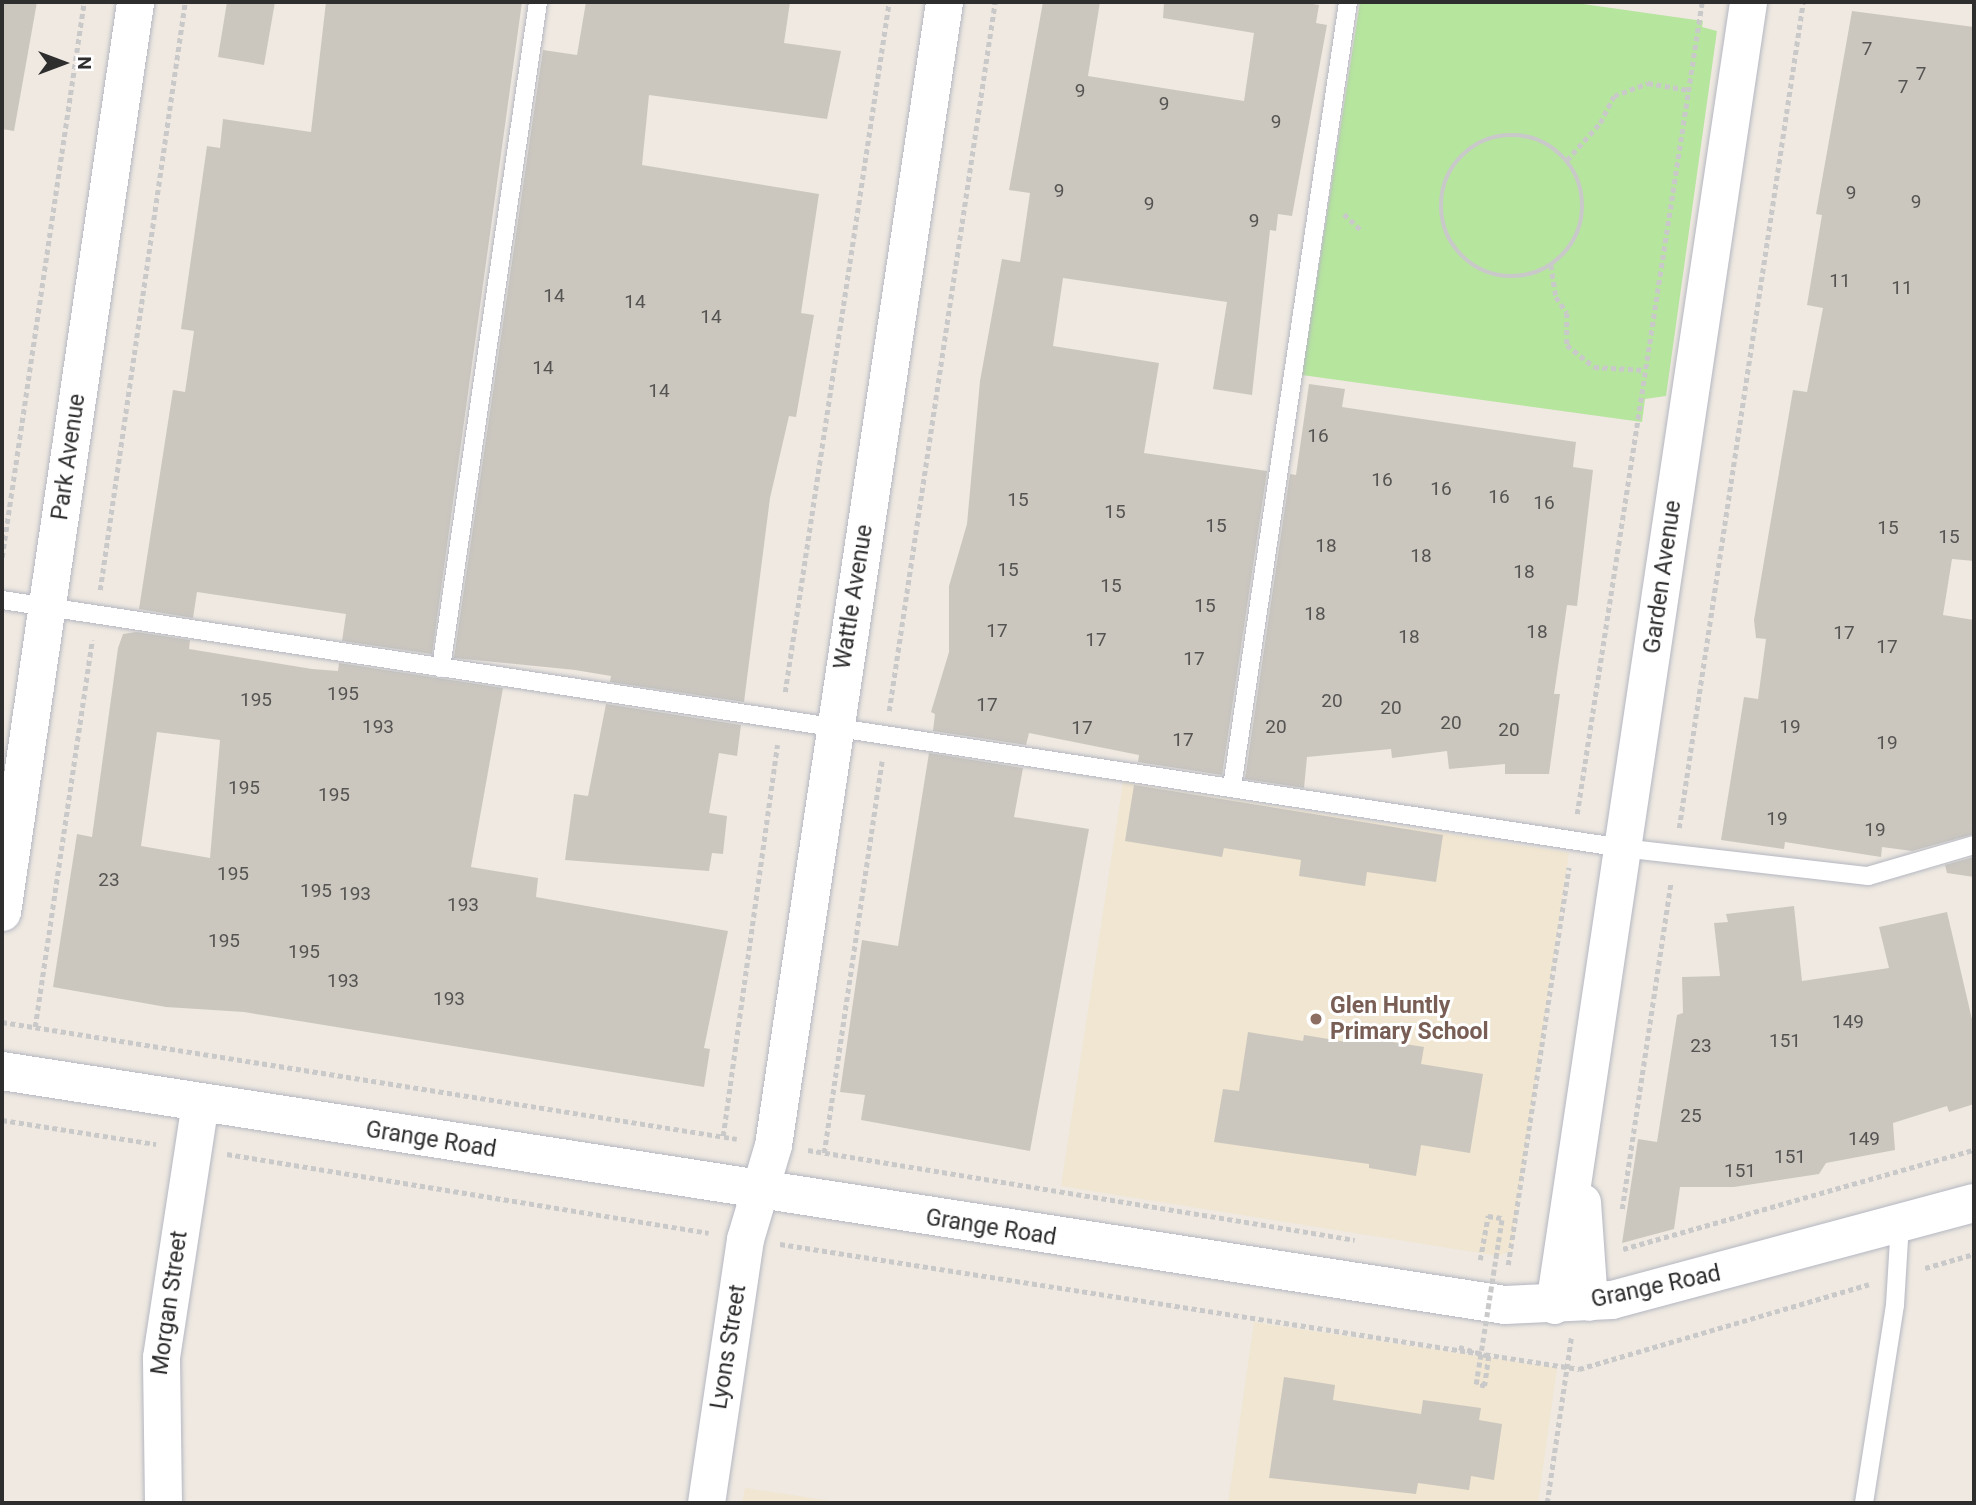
<!DOCTYPE html>
<style>
body{margin:0}
#map{position:relative;width:1976px;height:1505px;overflow:hidden;background:#efe9e1;font-family:Roboto,sans-serif}
div>[style]{position:absolute}
.education>*{inset:0;background:#f0e6d1}
.green>*{inset:0;background:#b6e59e}
.building>*{inset:0;background:#cbc7bf}
.path>*{height:4.5px;margin-top:-2.25px;transform-origin:0;background:repeating-linear-gradient(90deg,#c9c9c9 0 5px,transparent 0 8.5px)}
.path>.ring{margin:-2.25px;padding:0;box-sizing:content-box;background:none;border:4.5px solid #c9c9c9;border-radius:50%}
.roads{filter:drop-shadow(0 0 2px #b4b7c1) drop-shadow(0 0 2px #b4b7c1)}
.service>*{height:18px;margin:-9px;padding:0 9px;transform-origin:9px;border-radius:9px;background:#fff}
.minor>*{height:37px;margin:-18.5px;padding:0 18.5px;transform-origin:18.5px;border-radius:18.5px;background:#fff}
.secondary>*{height:38px;margin:-19px;padding:0 19px;transform-origin:19px;border-radius:19px;background:#fff}
.path-bridge>*{height:4.5px;margin-top:-2.25px;transform-origin:0;background:repeating-linear-gradient(90deg,#c9c9c9 0 5px,transparent 0 8.5px)}
.dots>*{width:19px;height:19px;translate:-50% -50%;box-sizing:border-box;border:4px solid #fff;border-radius:50%}
span{translate:-50% -50%;white-space:nowrap;text-align:center;line-height:1.15;-webkit-text-stroke:6px #fff;paint-order:stroke}
.number-label{font-size:19px;color:#555452}
.number-label span{-webkit-text-stroke-width:0}
.street-label{font-size:23px;color:#2e2e2e}
.education-label{font-size:23px;color:#785e54;font-weight:700}
.left{translate:0 -50%;text-align:left}
.frame{position:absolute;inset:0;border:4px solid #2e2e2e;pointer-events:none}
.north{position:absolute;left:28px;top:28px;width:70px;height:70px;-webkit-text-stroke:5px #fff;paint-order:stroke;rotate:90deg;font-size:19px;font-weight:700;line-height:28px;text-align:center;color:#2e2e2e}
.north::after{content:'';display:block;margin:auto;width:24px;height:32px;background:#2e2e2e;clip-path:polygon(50% 0,100% 100%,50% 72%,0 100%)}
</style>
<div id="map">
<div class="education">
<i style="clip-path:polygon(1123px 782px,1569px 853px,1511px 1251px,1499px 1256px,1061px 1186px)"></i>
<i style="clip-path:polygon(1254px 1322px,1557px 1368px,1538px 1503px,1228px 1503px)"></i>
<i style="clip-path:polygon(745px 1488px,844px 1503px,742px 1503px)"></i>
</div>
<div class="green">
<i style="clip-path:polygon(1360px 2px,1569px 2px,1703px 21px,1702px 27px,1717px 31px,1666px 396px,1645px 399px,1642px 422px,1302px 375px)"></i>
</div>
<div class="building">
<i style="clip-path:polygon(2px 2px,37px 2px,14px 131px,2px 129px)"></i>
<i style="clip-path:polygon(227px 2px,275px 2px,264px 65px,218px 57px)"></i>
<i style="clip-path:polygon(326px 2px,522px 2px,432px 654px,342px 641px,346px 614px,197px 592px,193px 618px,139px 609px,173px 390px,185px 392px,194px 331px,181px 329px,207px 146px,220px 148px,223px 119px,311px 132px)"></i>
<i style="clip-path:polygon(586px 2px,790px 2px,784px 43px,841px 51px,827px 119px,649px 95px,642px 165px,819px 194px,801px 313px,814px 315px,796px 417px,789px 416px,770px 498px,744px 702px,610px 682px,611px 676px,575px 670px,454px 658px,543px 50px,577px 55px)"></i>
<i style="clip-path:polygon(1043px 2px,1100px 2px,1088px 76px,1244px 101px,1254px 33px,1163px 18px,1164px 2px,1300px 2px,1319px 5px,1316px 23px,1327px 25px,1292px 216px,1278px 214px,1276px 231px,1270px 230px,1252px 395px,1213px 389px,1227px 302px,1063px 278px,1053px 346px,1159px 363px,1144px 453px,1267px 471px,1222px 775px,1138px 762px,1139px 755px,1029px 733px,1026px 745px,933px 731px,935px 714px,931px 712px,949px 652px,949px 586px,967px 524px,980px 381px,1002px 259px,1020px 262px,1030px 193px,1009px 190px)"></i>
<i style="clip-path:polygon(1852px 11px,1974px 27px,1974px 561px,1952px 559px,1943px 615px,1974px 620px,1974px 834px,1912px 851px,1882px 847px,1881px 857px,1785px 842px,1784px 849px,1721px 840px,1744px 697px,1758px 699px,1766px 639px,1756px 638px,1754px 620px,1793px 390px,1807px 392px,1823px 308px,1807px 305px,1822px 215px,1816px 214px)"></i>
<i style="clip-path:polygon(1309px 384px,1345px 389px,1342px 407px,1576px 442px,1573px 467px,1593px 470px,1577px 606px,1567px 605px,1554px 694px,1560px 694px,1549px 774px,1505px 774px,1505px 764px,1449px 769px,1447px 751px,1392px 758px,1391px 749px,1307px 757px,1304px 788px,1245px 779px,1290px 474px,1296px 475px)"></i>
<i style="clip-path:polygon(evenodd,136px 632px,190px 640px,189px 649px,312px 669px,338px 671px,339px 663px,503px 688px,471px 867px,538px 878px,536px 897px,728px 931px,704px 1048px,710px 1049px,704px 1087px,244px 1012px,166px 1007px,53px 987px,77px 834px,92px 837px,118px 648px,123px 634px,136px 632px,157px 732px,220px 740px,210px 858px,141px 846px,157px 732px)"></i>
<i style="clip-path:polygon(606px 704px,741px 725px,737px 756px,719px 753px,709px 813px,727px 816px,723px 854px,712px 853px,709px 871px,565px 860px,574px 794px,588px 796px)"></i>
<i style="clip-path:polygon(929px 753px,1023px 768px,1014px 817px,1089px 829px,1030px 1151px,861px 1120px,865px 1095px,840px 1092px,862px 940px,898px 946px)"></i>
<i style="clip-path:polygon(1134px 785px,1443px 835px,1436px 882px,1367px 872px,1365px 886px,1299px 876px,1301px 860px,1224px 848px,1222px 857px,1125px 841px)"></i>
<i style="clip-path:polygon(1974px 857px,1974px 877px,1947px 873px,1945px 865px)"></i>
<i style="clip-path:polygon(1794px 906px,1802px 981px,1889px 968px,1879px 927px,1947px 912px,1974px 1028px,1974px 1104px,1949px 1112px,1947px 1106px,1893px 1123px,1895px 1150px,1826px 1163px,1819px 1174px,1734px 1187px,1680px 1187px,1674px 1229px,1622px 1243px,1638px 1139px,1657px 1142px,1677px 1015px,1683px 1013px,1682px 977px,1720px 976px,1714px 923px,1728px 922px,1726px 914px)"></i>
<i style="clip-path:polygon(1248px 1032px,1303px 1041px,1304px 1035px,1347px 1042px,1348px 1035px,1424px 1047px,1421px 1064px,1483px 1074px,1470px 1153px,1421px 1145px,1416px 1176px,1369px 1168px,1369px 1164px,1214px 1142px,1223px 1089px,1239px 1091px)"></i>
<i style="clip-path:polygon(1284px 1377px,1335px 1385px,1333px 1400px,1421px 1414px,1423px 1400px,1481px 1408px,1479px 1420px,1502px 1424px,1494px 1480px,1471px 1476px,1469px 1490px,1418px 1483px,1416px 1494px,1269px 1478px)"></i>
</div>
<div class="path">
<i class="ring" style="left:1441px;top:135px;width:137.5px;height:137.5px"></i>
<i style="left:1567px;top:160px;width:50px;rotate:-48.3deg"></i>
<i style="left:1600px;top:123px;width:30px;rotate:-63deg"></i>
<i style="left:1614px;top:96px;width:36px;rotate:-21deg"></i>
<i style="left:1648px;top:83px;width:41px;rotate:9.9deg"></i>
<i style="left:1344px;top:214px;width:25px;rotate:43deg"></i>
<i style="left:1551px;top:265px;width:32px;rotate:81deg"></i>
<i style="left:1556px;top:297px;width:19px;rotate:55deg"></i>
<i style="left:1567px;top:313px;width:32px;rotate:90deg"></i>
<i style="left:1567px;top:345px;width:35px;rotate:39deg"></i>
<i style="left:1594px;top:367px;width:51px;rotate:3.4deg"></i>
<i style="left:2px;top:557px;width:561px;rotate:-81.6deg"></i>
<i style="left:100px;top:590px;width:594px;rotate:-81.77deg"></i>
<i style="left:785px;top:692px;width:698px;rotate:-81.43deg"></i>
<i style="left:889px;top:711px;width:717px;rotate:-81.5deg"></i>
<i style="left:1577px;top:814px;width:822px;rotate:-81.25deg"></i>
<i style="left:1679px;top:828px;width:835px;rotate:-81.46deg"></i>
<i style="left:2px;top:1022px;width:744px;rotate:9.04deg"></i>
<i style="left:35px;top:1027px;width:391px;rotate:-81.6deg"></i>
<i style="left:2px;top:1120px;width:156px;rotate:8.9deg"></i>
<i style="left:723px;top:1136px;width:395px;rotate:-82.1deg"></i>
<i style="left:808px;top:1150px;width:554px;rotate:9.34deg"></i>
<i style="left:824px;top:1153px;width:396px;rotate:-81.6deg"></i>
<i style="left:227px;top:1154px;width:488px;rotate:9.3deg"></i>
<i style="left:1622px;top:1209px;width:331px;rotate:-81.5deg"></i>
<i style="left:780px;top:1244px;width:809px;rotate:8.89deg"></i>
<i style="left:1579px;top:1369px;width:302px;rotate:-16.3deg"></i>
<i style="left:1623px;top:1249px;width:365px;rotate:-15.8deg"></i>
<i style="left:1480px;top:1260px;width:45px;rotate:-79.7deg"></i>
<i style="left:1488px;top:1216px;width:14px;rotate:8deg"></i>
<i style="left:1508px;top:1265px;width:402px;rotate:-81.3deg"></i>
<i style="left:1925px;top:1268px;width:51px;rotate:-15.9deg"></i>
<i style="left:1459px;top:1347px;width:31px;rotate:17deg"></i>
<i style="left:1489px;top:1356px;width:30px;rotate:98deg"></i>
<i style="left:1485px;top:1386px;width:9px;rotate:-167deg"></i>
<i style="left:1547px;top:1503px;width:167px;rotate:-81.7deg"></i>
</div>
<div class="roads">
<div class="service">
<i style="left:2px;top:600px;width:1639px;rotate:8.7deg"></i>
<i style="left:1622px;top:848px;width:248px;rotate:6.5deg"></i>
<i style="left:1868px;top:876px;width:110px;rotate:-16.3deg"></i>
<i style="left:441px;top:668px;width:673px;rotate:-81.71deg"></i>
<i style="left:1232px;top:787px;width:794px;rotate:-81.59deg"></i>
<i style="left:1864px;top:1503px;width:200px;rotate:-81.1deg"></i>
<i style="left:1895px;top:1305px;width:82px;rotate:-86.5deg"></i>
</div>
<div class="minor">
<i style="left:2px;top:912px;width:920px;rotate:-81.68deg"></i>
<i style="left:1582px;top:1202px;width:100px;rotate:86deg"></i>
<i style="left:1554px;top:1305px;width:1317px;rotate:-81.53deg"></i>
<i style="left:163px;top:1503px;width:146px;rotate:-90.8deg"></i>
<i style="left:161px;top:1357px;width:257px;rotate:-81.3deg"></i>
<i style="left:706px;top:1503px;width:267px;rotate:-81.6deg"></i>
<i style="left:745px;top:1239px;width:98px;rotate:-73.4deg"></i>
<i style="left:773px;top:1145px;width:1156px;rotate:-81.49deg"></i>
</div>
<div class="secondary">
<i style="left:2px;top:1071px;width:1521px;rotate:8.85deg"></i>
<i style="left:1505px;top:1305px;width:107px;rotate:-2.7deg"></i>
<i style="left:1612px;top:1300px;width:375px;rotate:-15deg"></i>
</div>
</div>
<div class="path-bridge">
<i style="left:1476px;top:1384px;width:168px;rotate:-81.1deg"></i>
</div>
<div class="dots">
<i style="left:1316px;top:1019px;background:#8d6e63"></i>
</div>
<div class="number-label">
<span style="left:1867px;top:49px">7</span>
<span style="left:1921px;top:74px">7</span>
<span style="left:1903px;top:87px">7</span>
<span style="left:1080px;top:91px">9</span>
<span style="left:1164px;top:104px">9</span>
<span style="left:1276px;top:122px">9</span>
<span style="left:1059px;top:191px">9</span>
<span style="left:1851px;top:193px">9</span>
<span style="left:1916px;top:202px">9</span>
<span style="left:1149px;top:204px">9</span>
<span style="left:1254px;top:221px">9</span>
<span style="left:1840px;top:281px">11</span>
<span style="left:1902px;top:288px">11</span>
<span style="left:554px;top:296px">14</span>
<span style="left:635px;top:302px">14</span>
<span style="left:711px;top:317px">14</span>
<span style="left:543px;top:368px">14</span>
<span style="left:659px;top:391px">14</span>
<span style="left:1318px;top:436px">16</span>
<span style="left:1382px;top:480px">16</span>
<span style="left:1441px;top:489px">16</span>
<span style="left:1499px;top:497px">16</span>
<span style="left:1018px;top:500px">15</span>
<span style="left:1544px;top:503px">16</span>
<span style="left:1115px;top:512px">15</span>
<span style="left:1216px;top:526px">15</span>
<span style="left:1888px;top:528px">15</span>
<span style="left:1949px;top:537px">15</span>
<span style="left:1326px;top:546px">18</span>
<span style="left:1421px;top:556px">18</span>
<span style="left:1008px;top:570px">15</span>
<span style="left:1524px;top:572px">18</span>
<span style="left:1111px;top:586px">15</span>
<span style="left:1205px;top:606px">15</span>
<span style="left:1315px;top:614px">18</span>
<span style="left:997px;top:631px">17</span>
<span style="left:1537px;top:632px">18</span>
<span style="left:1844px;top:633px">17</span>
<span style="left:1409px;top:637px">18</span>
<span style="left:1096px;top:640px">17</span>
<span style="left:1887px;top:647px">17</span>
<span style="left:1194px;top:659px">17</span>
<span style="left:343px;top:694px">195</span>
<span style="left:256px;top:700px">195</span>
<span style="left:1332px;top:701px">20</span>
<span style="left:987px;top:705px">17</span>
<span style="left:1391px;top:708px">20</span>
<span style="left:1451px;top:723px">20</span>
<span style="left:378px;top:727px">193</span>
<span style="left:1276px;top:727px">20</span>
<span style="left:1790px;top:727px">19</span>
<span style="left:1082px;top:728px">17</span>
<span style="left:1509px;top:730px">20</span>
<span style="left:1183px;top:740px">17</span>
<span style="left:1887px;top:743px">19</span>
<span style="left:244px;top:788px">195</span>
<span style="left:334px;top:795px">195</span>
<span style="left:1777px;top:819px">19</span>
<span style="left:1875px;top:830px">19</span>
<span style="left:233px;top:874px">195</span>
<span style="left:109px;top:880px">23</span>
<span style="left:316px;top:891px">195</span>
<span style="left:355px;top:894px">193</span>
<span style="left:463px;top:905px">193</span>
<span style="left:224px;top:941px">195</span>
<span style="left:304px;top:952px">195</span>
<span style="left:343px;top:981px">193</span>
<span style="left:449px;top:999px">193</span>
<span style="left:1848px;top:1022px">149</span>
<span style="left:1785px;top:1041px">151</span>
<span style="left:1701px;top:1046px">23</span>
<span style="left:1691px;top:1116px">25</span>
<span style="left:1864px;top:1139px">149</span>
<span style="left:1790px;top:1157px">151</span>
<span style="left:1740px;top:1171px">151</span>
</div>
<div class="street-label">
<span style="left:69px;top:457px;rotate:-82deg">Park Avenue</span>
<span style="left:1663px;top:577px;rotate:-82deg">Garden Avenue</span>
<span style="left:854px;top:597px;rotate:-81deg">Wattle Avenue</span>
<span style="left:431px;top:1140px;rotate:9deg">Grange Road</span>
<span style="left:991px;top:1228px;rotate:9deg">Grange Road</span>
<span style="left:1656px;top:1287px;rotate:-12deg">Grange Road</span>
<span style="left:170px;top:1303px;rotate:-82deg">Morgan Street</span>
<span style="left:729px;top:1347px;rotate:-81deg">Lyons Street</span>
</div>
<div class="education-label">
<span class="left" style="left:1330px;top:1019px">Glen Huntly<br>Primary School</span>
</div>
<div class="frame"></div>
<div class="north">N</div>
</div>
